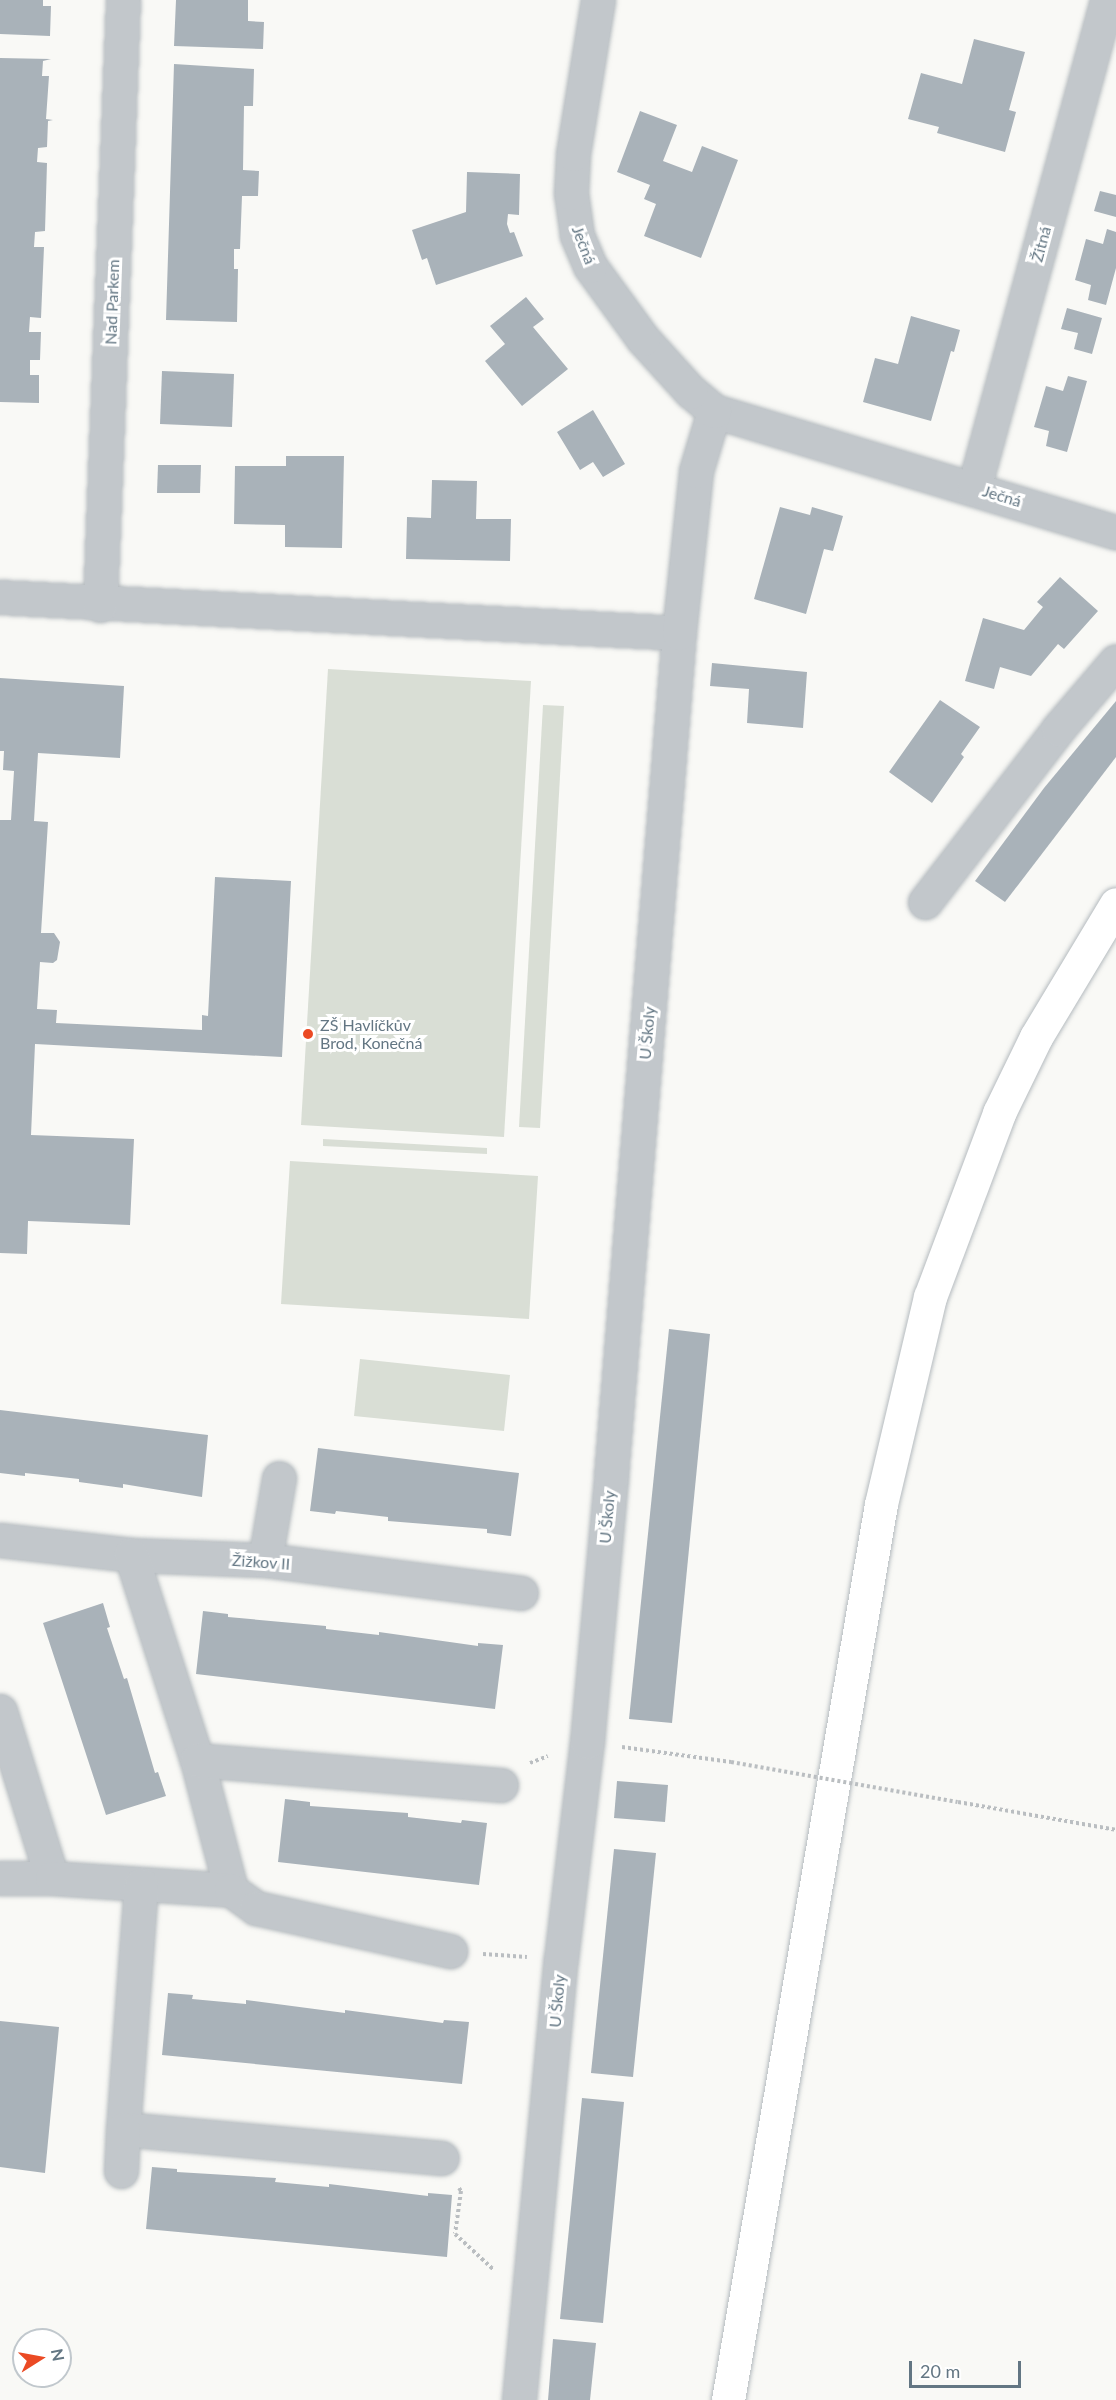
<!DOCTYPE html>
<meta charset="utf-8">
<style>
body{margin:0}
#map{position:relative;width:1116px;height:2400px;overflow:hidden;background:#f9f9f6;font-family:Lato,sans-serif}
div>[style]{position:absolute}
.green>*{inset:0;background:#d9ded5}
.building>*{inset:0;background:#a9b2b9}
.path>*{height:4px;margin-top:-2px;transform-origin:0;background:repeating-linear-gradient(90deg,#babec1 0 3px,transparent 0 6px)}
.roads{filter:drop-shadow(0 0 2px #b5bbbf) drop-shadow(0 0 2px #b5bbbf)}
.minor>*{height:33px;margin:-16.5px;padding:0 16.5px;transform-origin:16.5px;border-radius:16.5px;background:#c2c7cb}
.primary>*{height:33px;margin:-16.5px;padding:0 16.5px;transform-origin:16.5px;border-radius:16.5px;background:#fff}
.path-bridge>*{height:4px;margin-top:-2px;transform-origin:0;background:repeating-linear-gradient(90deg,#babec1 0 3px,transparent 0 6px)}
.dots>*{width:16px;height:16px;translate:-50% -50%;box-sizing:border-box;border:3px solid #fff;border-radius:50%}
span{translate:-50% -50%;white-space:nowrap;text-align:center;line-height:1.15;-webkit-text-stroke:6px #fff;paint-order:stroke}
.street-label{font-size:16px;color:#637683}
.poi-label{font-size:16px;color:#637683}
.left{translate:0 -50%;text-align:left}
.north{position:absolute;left:12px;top:2328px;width:60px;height:60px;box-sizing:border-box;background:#fff;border:2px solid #c1c8cd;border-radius:50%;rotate:79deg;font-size:16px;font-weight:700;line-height:24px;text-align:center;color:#637683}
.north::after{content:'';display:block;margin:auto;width:21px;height:27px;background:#eb4a24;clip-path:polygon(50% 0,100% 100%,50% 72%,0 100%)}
.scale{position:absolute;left:909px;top:2361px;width:112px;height:27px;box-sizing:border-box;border:3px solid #637683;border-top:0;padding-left:8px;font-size:18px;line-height:21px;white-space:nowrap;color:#637683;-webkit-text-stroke:4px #fff;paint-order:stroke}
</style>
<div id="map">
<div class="green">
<i style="clip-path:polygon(328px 669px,531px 681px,504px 1137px,301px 1125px)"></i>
<i style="clip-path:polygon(543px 705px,564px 706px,540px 1128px,519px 1127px)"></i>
<i style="clip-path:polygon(323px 1139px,487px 1148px,487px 1154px,323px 1146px)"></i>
<i style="clip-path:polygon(290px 1161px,538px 1176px,529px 1319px,281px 1304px)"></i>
<i style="clip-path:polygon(360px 1359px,510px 1375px,504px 1431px,354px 1416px)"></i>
</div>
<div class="building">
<i style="clip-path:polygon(0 0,43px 0,43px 6px,51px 6px,50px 36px,0 34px)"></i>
<i style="clip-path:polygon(176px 0,248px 0,248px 21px,264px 22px,263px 49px,174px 46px)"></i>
<i style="clip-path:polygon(974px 39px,1025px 52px,1009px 110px,1016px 112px,1005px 152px,937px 133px,939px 127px,908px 119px,921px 73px,962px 84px)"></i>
<i style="clip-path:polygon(0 58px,51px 59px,43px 61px,42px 76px,49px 76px,46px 119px,53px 120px,48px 121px,47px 147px,38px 148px,37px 162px,47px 163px,45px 231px,35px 232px,34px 247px,44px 247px,41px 318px,30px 317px,29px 332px,41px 332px,40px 360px,30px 360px,30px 375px,39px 375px,39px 403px,0 402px)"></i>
<i style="clip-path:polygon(174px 64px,254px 69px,253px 106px,244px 106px,243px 170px,259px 171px,258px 196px,242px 196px,240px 249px,234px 249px,234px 269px,238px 269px,237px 322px,166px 320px)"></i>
<i style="clip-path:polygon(640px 111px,677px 125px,663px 161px,692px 172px,702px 146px,738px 160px,701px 258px,644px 236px,656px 204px,644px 199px,650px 185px,617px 172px)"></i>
<i style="clip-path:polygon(467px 172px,520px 174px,519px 215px,508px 214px,507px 224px,510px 233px,514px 232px,523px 256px,436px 285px,427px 258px,422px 260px,412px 230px,466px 212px)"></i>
<i style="clip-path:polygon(1100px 191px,1116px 195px,1116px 217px,1094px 211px)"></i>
<i style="clip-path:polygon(1107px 229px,1116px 232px,1116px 268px,1106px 305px,1088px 300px,1091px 285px,1075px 280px,1086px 239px,1103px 244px)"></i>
<i style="clip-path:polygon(526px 297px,544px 319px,533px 327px,568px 369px,522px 406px,485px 361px,505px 344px,490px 326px)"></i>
<i style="clip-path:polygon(1067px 308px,1102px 318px,1092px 354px,1074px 349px,1078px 333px,1061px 329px)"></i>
<i style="clip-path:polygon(911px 316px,960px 330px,954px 352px,951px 351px,931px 421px,863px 402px,875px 358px,898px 364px)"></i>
<i style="clip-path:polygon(162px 371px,234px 374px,232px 427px,160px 424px)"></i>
<i style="clip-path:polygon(1068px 376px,1087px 381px,1067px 452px,1046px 446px,1049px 431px,1034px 427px,1046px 386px,1063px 391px)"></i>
<i style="clip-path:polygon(593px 410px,625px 464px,603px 477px,593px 462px,580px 470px,557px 432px)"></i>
<i style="clip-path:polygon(286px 456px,344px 456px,342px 548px,285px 547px,285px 525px,234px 524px,235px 466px,286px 466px)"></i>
<i style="clip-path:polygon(158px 465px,201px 465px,200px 493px,157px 493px)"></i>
<i style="clip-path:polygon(432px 480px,477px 481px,476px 519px,511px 519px,510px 561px,406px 559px,407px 517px,431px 518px)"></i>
<i style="clip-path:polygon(780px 507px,810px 515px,812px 507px,843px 516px,833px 551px,824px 549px,806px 614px,754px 599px)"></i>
<i style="clip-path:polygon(1060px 577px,1098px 611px,1064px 649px,1058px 644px,1031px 676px,1000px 667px,994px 689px,965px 681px,983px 618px,1024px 630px,1043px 607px,1037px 602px)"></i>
<i style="clip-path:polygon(712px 663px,807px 672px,803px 728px,747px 723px,749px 689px,710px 686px)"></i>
<i style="clip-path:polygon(0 678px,124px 686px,120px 758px,38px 753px,34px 821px,48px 822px,41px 933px,54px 933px,60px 942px,57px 960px,53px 963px,40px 962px,37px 1009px,57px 1010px,56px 1023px,202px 1030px,202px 1015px,208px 1016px,215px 877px,291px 881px,282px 1057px,35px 1044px,31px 1135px,134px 1139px,130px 1225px,28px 1221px,27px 1254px,0 1253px,0 820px,11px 820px,14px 771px,3px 770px,4px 751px,0 751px)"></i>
<i style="clip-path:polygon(940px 700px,980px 727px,961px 754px,964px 757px,932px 803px,889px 772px)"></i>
<i style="clip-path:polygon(1116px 701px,1116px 757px,1005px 902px,975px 881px,1044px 788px)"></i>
<i style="clip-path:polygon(669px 1329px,710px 1334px,672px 1723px,629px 1719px)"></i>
<i style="clip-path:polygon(0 1410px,208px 1435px,202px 1497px,123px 1484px,123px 1488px,79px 1482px,79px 1479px,25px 1473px,25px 1476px,0 1473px)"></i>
<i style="clip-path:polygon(318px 1448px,519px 1473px,511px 1536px,487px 1533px,487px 1529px,388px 1521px,388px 1517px,336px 1511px,335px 1514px,310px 1511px)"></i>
<i style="clip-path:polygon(103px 1603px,110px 1627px,107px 1628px,124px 1679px,127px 1678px,155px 1773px,158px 1772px,166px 1796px,106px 1815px,43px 1623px)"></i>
<i style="clip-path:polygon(203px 1611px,228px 1614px,228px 1617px,326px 1626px,326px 1629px,379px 1635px,379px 1632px,478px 1646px,478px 1643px,503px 1645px,495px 1709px,196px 1674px)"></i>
<i style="clip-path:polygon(617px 1781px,668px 1785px,665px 1822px,614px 1818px)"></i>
<i style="clip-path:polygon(285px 1799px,310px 1802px,310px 1806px,408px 1813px,408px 1817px,461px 1823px,462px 1820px,487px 1823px,479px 1885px,278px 1862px)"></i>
<i style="clip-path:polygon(614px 1849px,656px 1853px,633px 2077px,591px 2073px)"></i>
<i style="clip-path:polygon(168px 1993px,193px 1995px,192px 1999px,246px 2004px,246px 2000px,345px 2013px,345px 2010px,443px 2023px,444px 2020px,469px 2022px,462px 2084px,162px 2055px)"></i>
<i style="clip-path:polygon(0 2021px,59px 2027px,45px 2173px,0 2167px)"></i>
<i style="clip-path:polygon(582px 2098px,624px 2102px,603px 2323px,560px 2319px)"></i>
<i style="clip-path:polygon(152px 2167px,177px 2169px,177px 2172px,276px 2178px,275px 2182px,329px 2187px,329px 2184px,428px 2196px,428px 2193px,452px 2195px,447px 2257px,146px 2229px)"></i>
<i style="clip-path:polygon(553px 2339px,596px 2343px,590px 2400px,548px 2400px)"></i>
</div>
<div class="path">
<i style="left:622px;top:1747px;width:110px;rotate:7.8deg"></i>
<i style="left:530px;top:1763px;width:19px;rotate:-21deg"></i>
<i style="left:958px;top:1802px;width:160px;rotate:10deg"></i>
<i style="left:483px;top:1954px;width:44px;rotate:3.9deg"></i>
<i style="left:459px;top:2188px;width:4px;rotate:56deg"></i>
<i style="left:461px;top:2191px;width:43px;rotate:97.9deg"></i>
<i style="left:455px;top:2234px;width:53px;rotate:42.7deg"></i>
</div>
<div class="roads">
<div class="minor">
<i style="left:714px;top:411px;width:420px;rotate:16.8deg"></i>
<i style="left:974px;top:488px;width:506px;rotate:-74.75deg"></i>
<i style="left:0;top:597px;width:680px;rotate:3.03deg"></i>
<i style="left:100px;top:605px;width:605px;rotate:-87.82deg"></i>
<i style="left:925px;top:902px;width:218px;rotate:-52.4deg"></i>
<i style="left:1058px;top:729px;width:89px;rotate:-49.5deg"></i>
<i style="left:0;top:1540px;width:132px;rotate:6.5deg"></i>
<i style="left:131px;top:1555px;width:134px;rotate:2.1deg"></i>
<i style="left:265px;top:1560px;width:258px;rotate:7.3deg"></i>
<i style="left:131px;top:1555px;width:215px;rotate:72.2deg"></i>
<i style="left:197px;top:1760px;width:134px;rotate:75.3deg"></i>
<i style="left:265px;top:1560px;width:83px;rotate:-80.3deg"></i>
<i style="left:0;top:1711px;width:175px;rotate:72.7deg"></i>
<i style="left:197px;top:1760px;width:305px;rotate:4.7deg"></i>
<i style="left:0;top:1878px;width:52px"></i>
<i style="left:52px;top:1878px;width:179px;rotate:3.8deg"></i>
<i style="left:231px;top:1890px;width:31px;rotate:36deg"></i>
<i style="left:256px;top:1908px;width:199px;rotate:12.5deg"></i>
<i style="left:141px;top:1885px;width:245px;rotate:94.2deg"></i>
<i style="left:123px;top:2129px;width:320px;rotate:5.2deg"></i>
<i style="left:121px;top:2171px;width:42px;rotate:-87.3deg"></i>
<i style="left:519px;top:2400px;width:443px;rotate:-84.6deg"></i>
<i style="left:561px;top:1959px;width:219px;rotate:-83.2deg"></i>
<i style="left:587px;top:1742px;width:267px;rotate:-84.8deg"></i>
<i style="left:611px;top:1476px;width:846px;rotate:-85.39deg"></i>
<i style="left:679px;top:633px;width:163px;rotate:-84deg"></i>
<i style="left:696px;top:471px;width:63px;rotate:-73.3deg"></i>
<i style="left:714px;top:411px;width:30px;rotate:-140deg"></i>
<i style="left:691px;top:392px;width:72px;rotate:-132.2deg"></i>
<i style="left:643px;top:339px;width:90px;rotate:-126deg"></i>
<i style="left:590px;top:266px;width:34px;rotate:-113deg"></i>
<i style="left:577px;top:235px;width:42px;rotate:-98.1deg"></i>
<i style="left:571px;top:193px;width:39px;rotate:-87deg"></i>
<i style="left:573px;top:154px;width:156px;rotate:-80.8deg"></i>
</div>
<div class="primary">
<i style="left:728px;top:2400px;width:909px;rotate:-80.31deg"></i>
<i style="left:881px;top:1504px;width:213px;rotate:-76.7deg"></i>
<i style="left:930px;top:1297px;width:197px;rotate:-69.4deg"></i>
<i style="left:999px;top:1113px;width:85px;rotate:-64deg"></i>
<i style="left:1036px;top:1037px;width:155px;rotate:-59deg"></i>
</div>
</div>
<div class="path-bridge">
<i style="left:731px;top:1762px;width:230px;rotate:10deg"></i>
</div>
<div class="dots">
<i style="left:308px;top:1034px;background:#eb4a24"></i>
</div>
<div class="street-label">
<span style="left:1041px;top:244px;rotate:-75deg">Žitná</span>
<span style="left:584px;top:245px;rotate:69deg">Ječná</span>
<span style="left:112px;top:302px;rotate:-88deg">Nad Parkem</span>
<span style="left:1002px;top:496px;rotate:17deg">Ječná</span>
<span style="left:647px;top:1033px;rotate:-85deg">U Školy</span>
<span style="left:607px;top:1517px;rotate:-85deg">U Školy</span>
<span style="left:261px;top:1562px;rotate:4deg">Žižkov II</span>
<span style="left:557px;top:2001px;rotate:-85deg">U Školy</span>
</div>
<div class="poi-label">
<span class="left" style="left:320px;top:1034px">ZŠ Havlíčkův<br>Brod, Konečná</span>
</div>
<div class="north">N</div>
<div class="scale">20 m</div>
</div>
